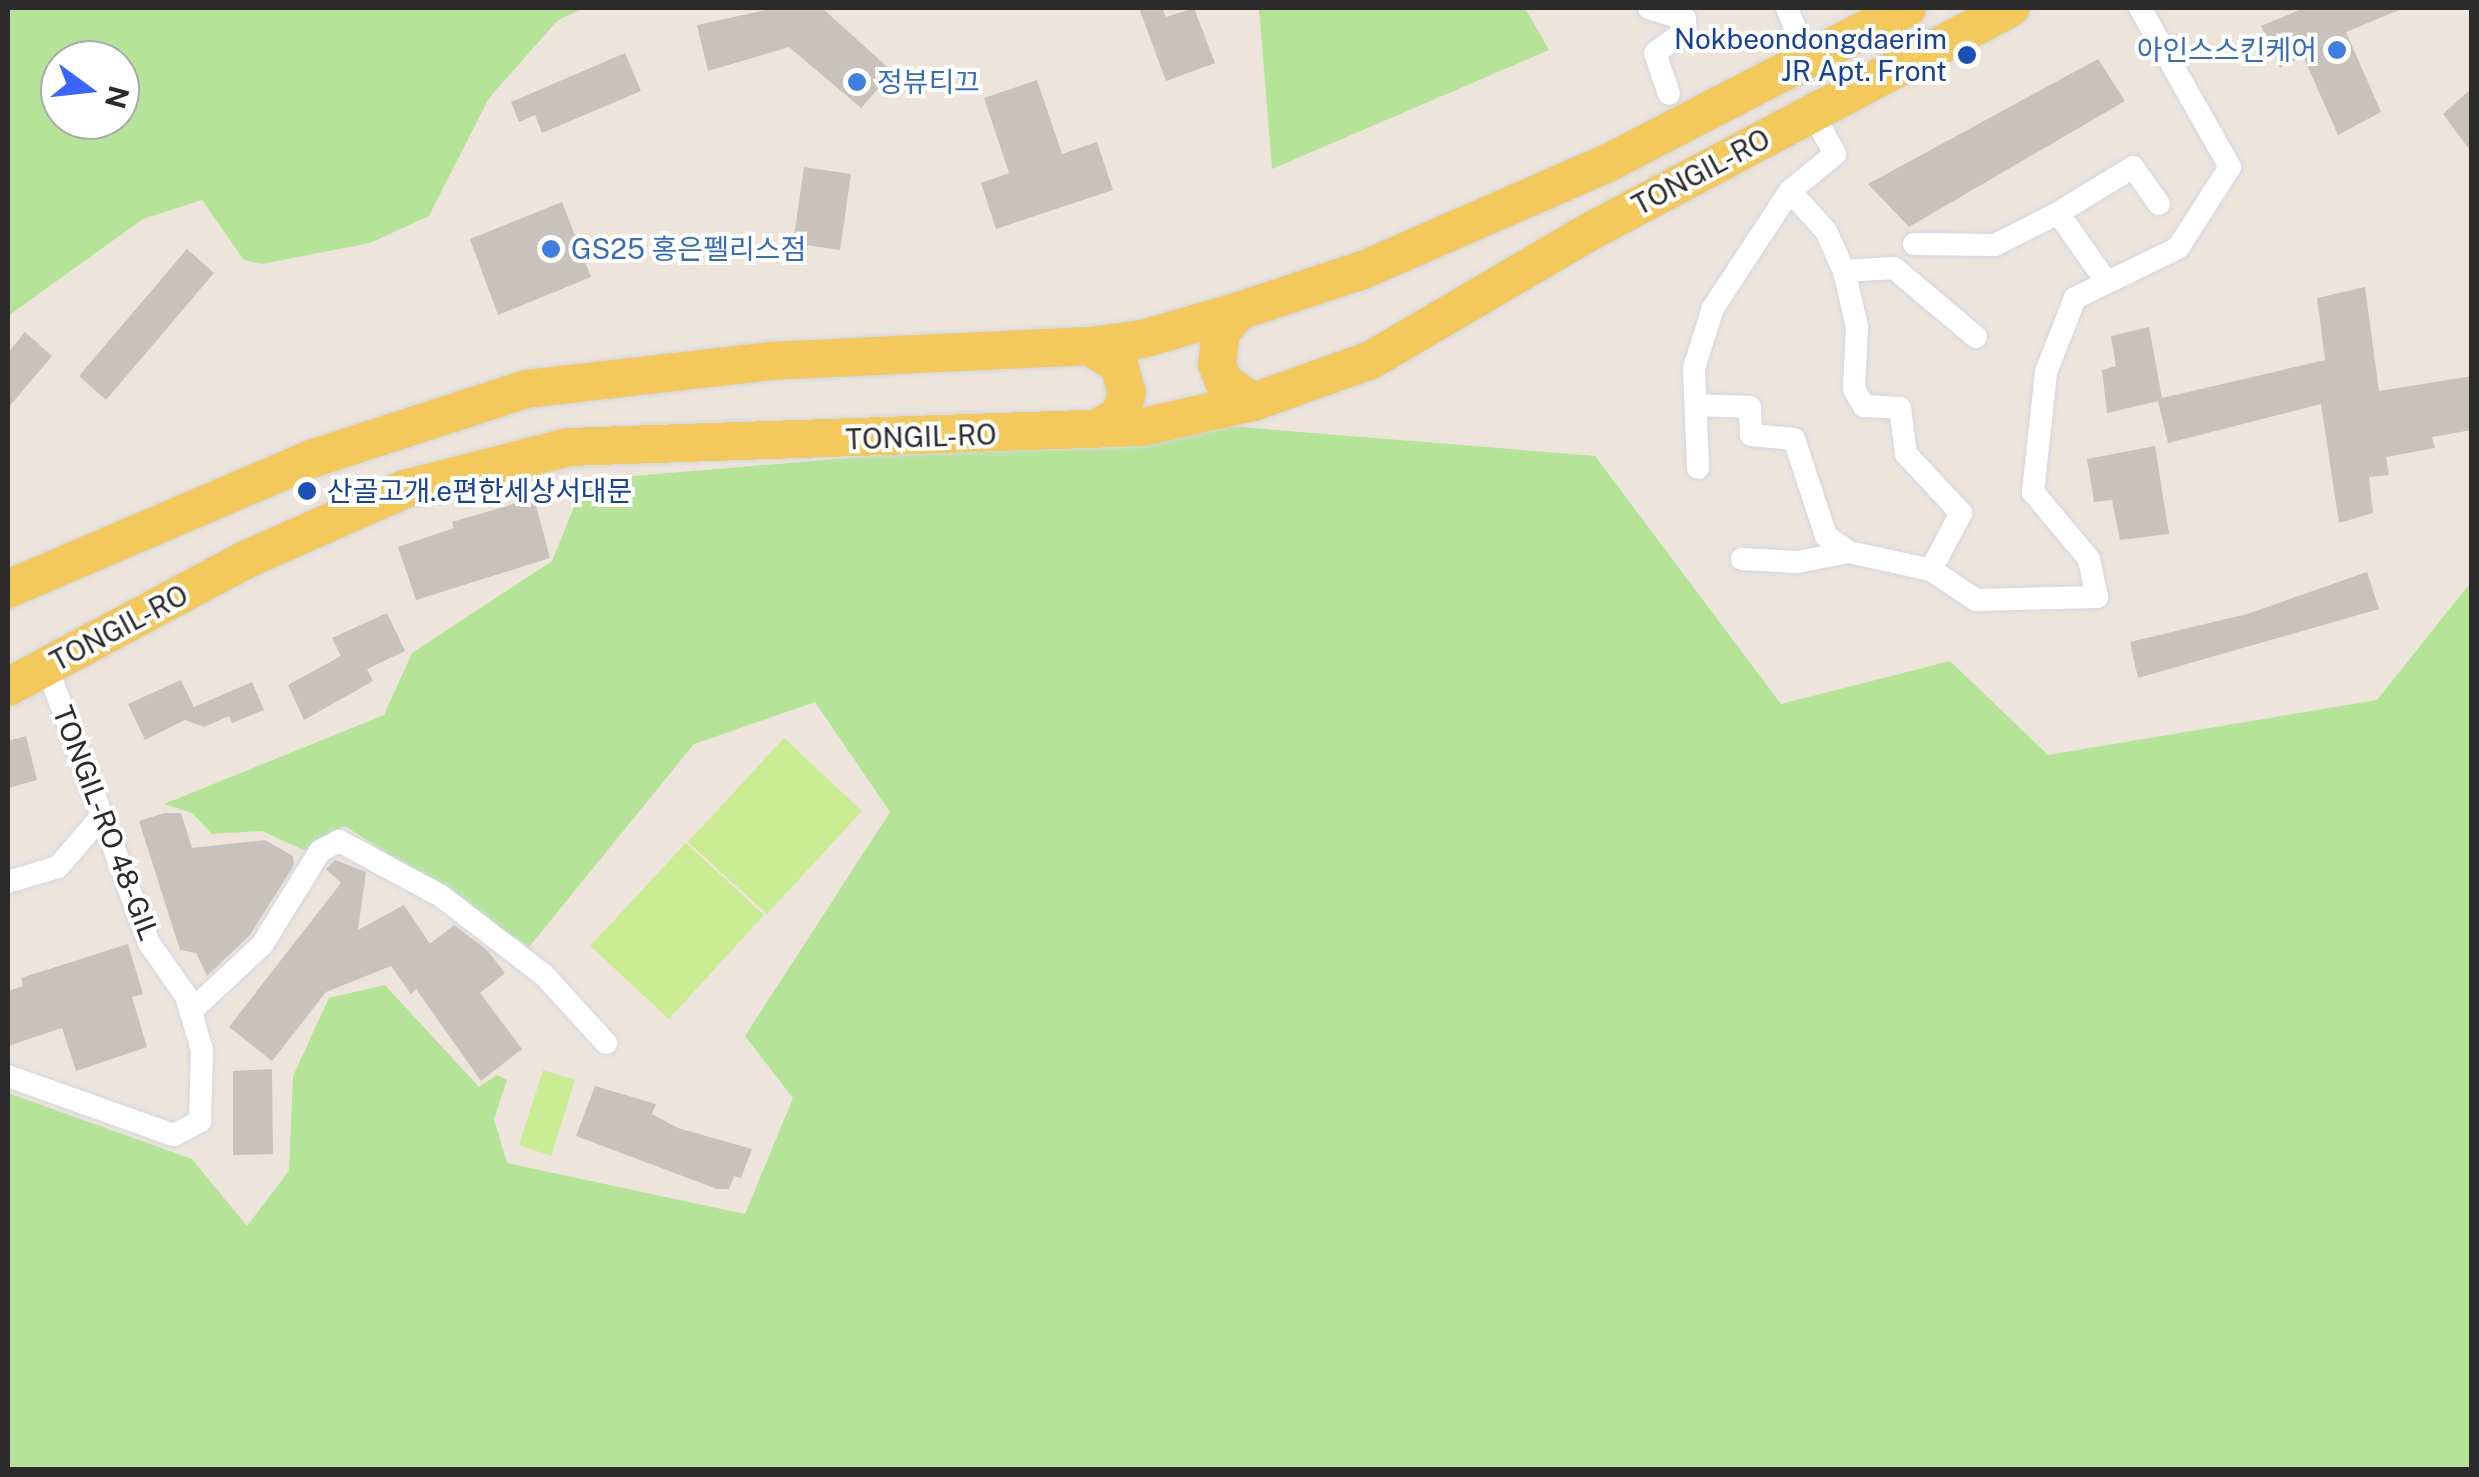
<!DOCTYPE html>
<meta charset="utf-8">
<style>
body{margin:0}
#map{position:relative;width:2479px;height:1477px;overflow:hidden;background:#ede5dc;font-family:"Public Sans","Noto Sans KR",sans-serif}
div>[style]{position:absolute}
.green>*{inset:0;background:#b5e498}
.pitch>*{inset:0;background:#caec93}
.building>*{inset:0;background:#c8c2bc}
.roads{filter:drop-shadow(0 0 2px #d2d6e4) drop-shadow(0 0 2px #d2d6e4)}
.street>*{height:22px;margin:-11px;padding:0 11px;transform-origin:11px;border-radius:11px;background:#fff}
.primary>*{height:38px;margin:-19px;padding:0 19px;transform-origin:19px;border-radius:19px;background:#f3c95b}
.dots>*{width:28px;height:28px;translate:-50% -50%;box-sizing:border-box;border:5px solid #fff;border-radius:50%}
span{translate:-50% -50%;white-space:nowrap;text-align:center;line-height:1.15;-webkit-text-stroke:8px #fff;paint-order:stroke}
.transit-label{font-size:28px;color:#164399}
.right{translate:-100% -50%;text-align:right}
.left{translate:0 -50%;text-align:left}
.shop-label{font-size:28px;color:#366cbe}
.street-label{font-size:28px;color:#2b2b2b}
.frame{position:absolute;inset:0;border:10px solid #2b2b2b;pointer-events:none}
.north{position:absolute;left:40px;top:40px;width:100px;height:100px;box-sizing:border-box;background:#fff;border:2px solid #aaa;border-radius:50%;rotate:105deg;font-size:28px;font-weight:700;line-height:40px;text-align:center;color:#2b2b2b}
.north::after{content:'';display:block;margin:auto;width:35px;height:45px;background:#3a66fd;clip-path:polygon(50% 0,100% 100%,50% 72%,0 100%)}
</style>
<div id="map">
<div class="green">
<i style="clip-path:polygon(evenodd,8px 8px,584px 8px,558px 20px,489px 98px,429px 216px,370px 243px,262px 264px,244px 260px,202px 200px,143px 219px,8px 316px,8px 8px,60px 60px,120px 60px,120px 120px,60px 120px,60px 60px)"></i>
<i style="clip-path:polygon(1259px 8px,1525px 8px,1549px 50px,1272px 169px)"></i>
<i style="clip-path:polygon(1228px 426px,1595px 456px,1781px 704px,1950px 661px,2048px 755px,2377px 700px,2471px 582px,2471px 1469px,8px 1470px,8px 1093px,192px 1159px,247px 1226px,289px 1171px,293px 1076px,329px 998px,385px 985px,479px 1087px,497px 1075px,507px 1080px,494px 1119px,507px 1163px,745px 1214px,793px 1098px,745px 1036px,890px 812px,815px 702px,694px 744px,529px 947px,345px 826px,306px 851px,262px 831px,212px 834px,192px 813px,164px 804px,384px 715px,412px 653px,552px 561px,585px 480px)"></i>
</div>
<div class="pitch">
<i style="clip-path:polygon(784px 738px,862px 811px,767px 914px,688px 842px)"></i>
<i style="clip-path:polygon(686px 843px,764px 915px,669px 1019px,590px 946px)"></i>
<i style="clip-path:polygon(543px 1070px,575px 1080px,551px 1156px,519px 1145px)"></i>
</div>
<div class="building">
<i style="clip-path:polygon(776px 8px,822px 8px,893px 72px,861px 108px,789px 47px,708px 71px,697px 25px)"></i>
<i style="clip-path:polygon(1139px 8px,1162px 8px,1166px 17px,1194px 8px,1215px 63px,1166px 81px)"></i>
<i style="clip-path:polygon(2304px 8px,2404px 8px,2346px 32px,2381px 112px,2338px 135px,2303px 56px,2280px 68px,2261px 26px)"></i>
<i style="clip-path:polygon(625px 53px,641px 91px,542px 133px,535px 115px,519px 122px,511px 102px)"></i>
<i style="clip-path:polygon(2098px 59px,2125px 101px,1909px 227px,1868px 184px)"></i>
<i style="clip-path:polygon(1037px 80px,1062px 154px,1097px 142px,1113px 190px,996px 229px,981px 183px,1009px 173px,984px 98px)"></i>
<i style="clip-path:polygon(2472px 88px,2472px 153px,2443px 114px)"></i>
<i style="clip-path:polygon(804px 167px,851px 174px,840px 250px,793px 243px)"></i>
<i style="clip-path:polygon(562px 202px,591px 277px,498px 315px,470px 239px)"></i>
<i style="clip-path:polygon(187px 249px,214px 273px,106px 400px,79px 376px)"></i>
<i style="clip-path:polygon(2365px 287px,2379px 391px,2472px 376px,2472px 430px,2432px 437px,2435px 448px,2386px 457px,2389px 475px,2369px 477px,2373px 513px,2339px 523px,2321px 404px,2168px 443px,2158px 401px,2107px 413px,2102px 370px,2116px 366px,2111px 336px,2149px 327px,2162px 398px,2325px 360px,2317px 298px)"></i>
<i style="clip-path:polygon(25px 332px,52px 356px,8px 408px,8px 353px)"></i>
<i style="clip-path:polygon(2155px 446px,2169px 534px,2120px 540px,2112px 500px,2094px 502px,2087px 459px)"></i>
<i style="clip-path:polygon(534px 498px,550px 558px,416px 600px,398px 547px,454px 528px,452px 522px)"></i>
<i style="clip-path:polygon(2367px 572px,2379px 609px,2138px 678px,2130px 642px,2247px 614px)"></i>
<i style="clip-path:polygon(387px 613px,405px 651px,367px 669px,373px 681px,304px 720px,288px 685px,341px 656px,332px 638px)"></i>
<i style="clip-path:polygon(181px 680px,194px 707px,252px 682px,264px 710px,232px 723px,229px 716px,204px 727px,185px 720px,145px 740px,128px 704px)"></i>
<i style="clip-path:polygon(26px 736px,37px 780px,8px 788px,8px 741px)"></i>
<i style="clip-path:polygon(165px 813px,181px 813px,192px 848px,265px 840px,293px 856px,294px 865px,250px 935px,207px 976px,196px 953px,180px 950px,139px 821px)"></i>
<i style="clip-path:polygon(335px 860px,366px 872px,358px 930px,404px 905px,430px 944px,454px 925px,487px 950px,505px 973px,480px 993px,522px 1049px,481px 1081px,416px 989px,411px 994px,391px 966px,326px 992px,272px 1061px,229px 1027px,341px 883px,326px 869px)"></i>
<i style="clip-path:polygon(128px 944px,143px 994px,132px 997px,147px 1047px,76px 1071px,62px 1028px,8px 1046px,8px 991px,23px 986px,21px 978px)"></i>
<i style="clip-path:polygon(272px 1069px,273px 1154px,233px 1155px,233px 1071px)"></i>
<i style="clip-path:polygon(595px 1086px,656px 1104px,652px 1114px,678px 1128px,752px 1149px,741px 1178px,734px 1176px,729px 1189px,717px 1189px,576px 1136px)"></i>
</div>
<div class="roads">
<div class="street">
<i style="left:1649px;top:8px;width:38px;rotate:17deg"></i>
<i style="left:1685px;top:19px;width:18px;rotate:109deg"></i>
<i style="left:1679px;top:36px;width:29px;rotate:145deg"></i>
<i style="left:1655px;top:53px;width:43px;rotate:71.1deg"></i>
<i style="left:1787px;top:8px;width:54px;rotate:68.2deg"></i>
<i style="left:1790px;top:191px;width:54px;rotate:48deg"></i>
<i style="left:1826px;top:231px;width:44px;rotate:65.8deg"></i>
<i style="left:1844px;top:271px;width:57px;rotate:76.9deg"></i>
<i style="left:1857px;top:327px;width:62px;rotate:92.8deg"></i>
<i style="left:1854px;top:389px;width:20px;rotate:60deg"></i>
<i style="left:1864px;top:406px;width:36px;rotate:3deg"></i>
<i style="left:1900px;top:408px;width:46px;rotate:82.6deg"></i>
<i style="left:1906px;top:454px;width:81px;rotate:47deg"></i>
<i style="left:1961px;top:513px;width:64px;rotate:117.8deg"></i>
<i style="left:1914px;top:244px;width:81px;rotate:0.7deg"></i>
<i style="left:1995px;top:245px;width:71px;rotate:-26.9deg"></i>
<i style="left:1844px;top:271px;width:50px;rotate:-3.4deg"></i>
<i style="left:1894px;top:268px;width:107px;rotate:40.1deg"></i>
<i style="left:2106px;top:281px;width:83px;rotate:-125.2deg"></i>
<i style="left:2058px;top:213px;width:88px;rotate:-31.5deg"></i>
<i style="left:2133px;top:167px;width:45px;rotate:54.9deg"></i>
<i style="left:1696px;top:405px;width:54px;rotate:2.1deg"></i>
<i style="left:1750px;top:407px;width:28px;rotate:88deg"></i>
<i style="left:1751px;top:435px;width:43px;rotate:5.3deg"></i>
<i style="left:1794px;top:439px;width:102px;rotate:71.7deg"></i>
<i style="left:1826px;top:536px;width:28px;rotate:35deg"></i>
<i style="left:1698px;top:468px;width:100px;rotate:-92.3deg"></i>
<i style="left:1694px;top:368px;width:63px;rotate:-72.4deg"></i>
<i style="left:1713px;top:308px;width:140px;rotate:-56.7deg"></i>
<i style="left:1790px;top:191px;width:58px;rotate:-39.4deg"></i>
<i style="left:1835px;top:154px;width:48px;rotate:-118.7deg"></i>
<i style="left:1742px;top:559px;width:55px;rotate:3.1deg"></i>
<i style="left:1797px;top:562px;width:53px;rotate:-10.9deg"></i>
<i style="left:1849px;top:552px;width:84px;rotate:12.4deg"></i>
<i style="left:1931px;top:570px;width:54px;rotate:33.7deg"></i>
<i style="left:1976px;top:600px;width:121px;rotate:-1.4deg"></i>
<i style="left:2097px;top:597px;width:39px;rotate:-102deg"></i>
<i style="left:2089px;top:559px;width:87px;rotate:-129.9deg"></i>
<i style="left:2033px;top:492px;width:121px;rotate:-83.8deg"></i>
<i style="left:2046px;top:372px;width:79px;rotate:-68.6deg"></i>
<i style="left:2075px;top:298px;width:114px;rotate:-25.9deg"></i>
<i style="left:2178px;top:248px;width:96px;rotate:-57.3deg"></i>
<i style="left:2230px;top:167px;width:183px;rotate:-119.5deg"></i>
<i style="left:8px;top:882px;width:52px;rotate:-16.7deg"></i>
<i style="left:58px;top:867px;width:66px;rotate:-49.3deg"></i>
<i style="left:191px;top:1011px;width:97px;rotate:-42.9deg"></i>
<i style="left:262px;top:945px;width:110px;rotate:-58.3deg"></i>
<i style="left:320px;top:851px;width:21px;rotate:-28deg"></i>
<i style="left:339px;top:841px;width:116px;rotate:28.3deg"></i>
<i style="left:441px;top:896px;width:130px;rotate:37.5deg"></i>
<i style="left:544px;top:975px;width:92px;rotate:47.6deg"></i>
<i style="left:8px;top:1076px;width:176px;rotate:19.6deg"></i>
<i style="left:174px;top:1135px;width:30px;rotate:-28deg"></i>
<i style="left:200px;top:1121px;width:71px;rotate:-88.4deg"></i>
<i style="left:202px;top:1050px;width:56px;rotate:-106.5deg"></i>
<i style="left:186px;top:996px;width:65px;rotate:-124.9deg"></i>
<i style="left:149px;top:943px;width:294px;rotate:-110.3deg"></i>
</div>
<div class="primary">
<i style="left:1239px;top:311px;width:28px;rotate:131deg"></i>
<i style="left:1221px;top:332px;width:32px;rotate:97deg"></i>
<i style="left:1217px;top:364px;width:19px;rotate:69deg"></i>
<i style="left:1224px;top:382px;width:35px;rotate:35deg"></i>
<i style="left:1089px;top:346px;width:36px;rotate:32deg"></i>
<i style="left:1119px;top:365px;width:29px;rotate:74deg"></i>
<i style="left:1127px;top:393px;width:23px;rotate:108deg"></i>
<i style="left:1120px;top:415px;width:27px;rotate:149deg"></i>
<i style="left:8px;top:589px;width:330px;rotate:-23.2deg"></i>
<i style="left:311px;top:459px;width:226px;rotate:-18deg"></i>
<i style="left:526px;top:389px;width:246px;rotate:-6.5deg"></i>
<i style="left:770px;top:361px;width:319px;rotate:-2.7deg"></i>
<i style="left:1089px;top:346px;width:54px;rotate:-7.4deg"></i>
<i style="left:1143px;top:339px;width:100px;rotate:-16.3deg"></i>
<i style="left:1239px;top:311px;width:131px;rotate:-18.3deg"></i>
<i style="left:1363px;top:270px;width:267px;rotate:-23.6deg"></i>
<i style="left:1608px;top:163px;width:337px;rotate:-27.4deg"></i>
<i style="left:8px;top:687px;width:269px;rotate:-28.2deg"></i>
<i style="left:245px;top:560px;width:175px;rotate:-23.9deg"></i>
<i style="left:405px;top:489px;width:169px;rotate:-14.4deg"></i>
<i style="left:569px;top:447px;width:573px;rotate:-2deg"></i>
<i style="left:1142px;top:427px;width:114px;rotate:-12.7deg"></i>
<i style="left:1253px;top:402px;width:125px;rotate:-19.6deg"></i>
<i style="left:1371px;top:360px;width:257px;rotate:-30.4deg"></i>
<i style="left:1593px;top:230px;width:473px;rotate:-28deg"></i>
</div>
</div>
<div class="dots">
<i style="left:2337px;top:50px;background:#3f7fe0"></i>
<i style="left:1967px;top:55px;background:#1a4fb4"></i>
<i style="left:857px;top:82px;background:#3f7fe0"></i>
<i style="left:551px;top:249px;background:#3f7fe0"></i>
<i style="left:307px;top:491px;background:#1a4fb4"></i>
</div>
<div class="transit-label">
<span class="right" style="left:1947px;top:55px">Nokbeondongdaerim<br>JR Apt. Front</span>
<span class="left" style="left:327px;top:491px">산골고개.e편한세상서대문</span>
</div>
<div class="shop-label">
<span class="right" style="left:2317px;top:50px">아인스스킨케어</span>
<span class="left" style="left:877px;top:82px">정뷰티끄</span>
<span class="left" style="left:571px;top:249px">GS25 홍은펠리스점</span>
</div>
<div class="street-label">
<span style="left:1701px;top:172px;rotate:-28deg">TONGIL-RO</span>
<span style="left:921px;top:437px;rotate:-2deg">TONGIL-RO</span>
<span style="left:119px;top:628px;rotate:-28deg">TONGIL-RO</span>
<span style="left:106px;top:823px;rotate:69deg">TONGIL-RO 48-GIL</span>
</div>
<div class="frame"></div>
<div class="north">N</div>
</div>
